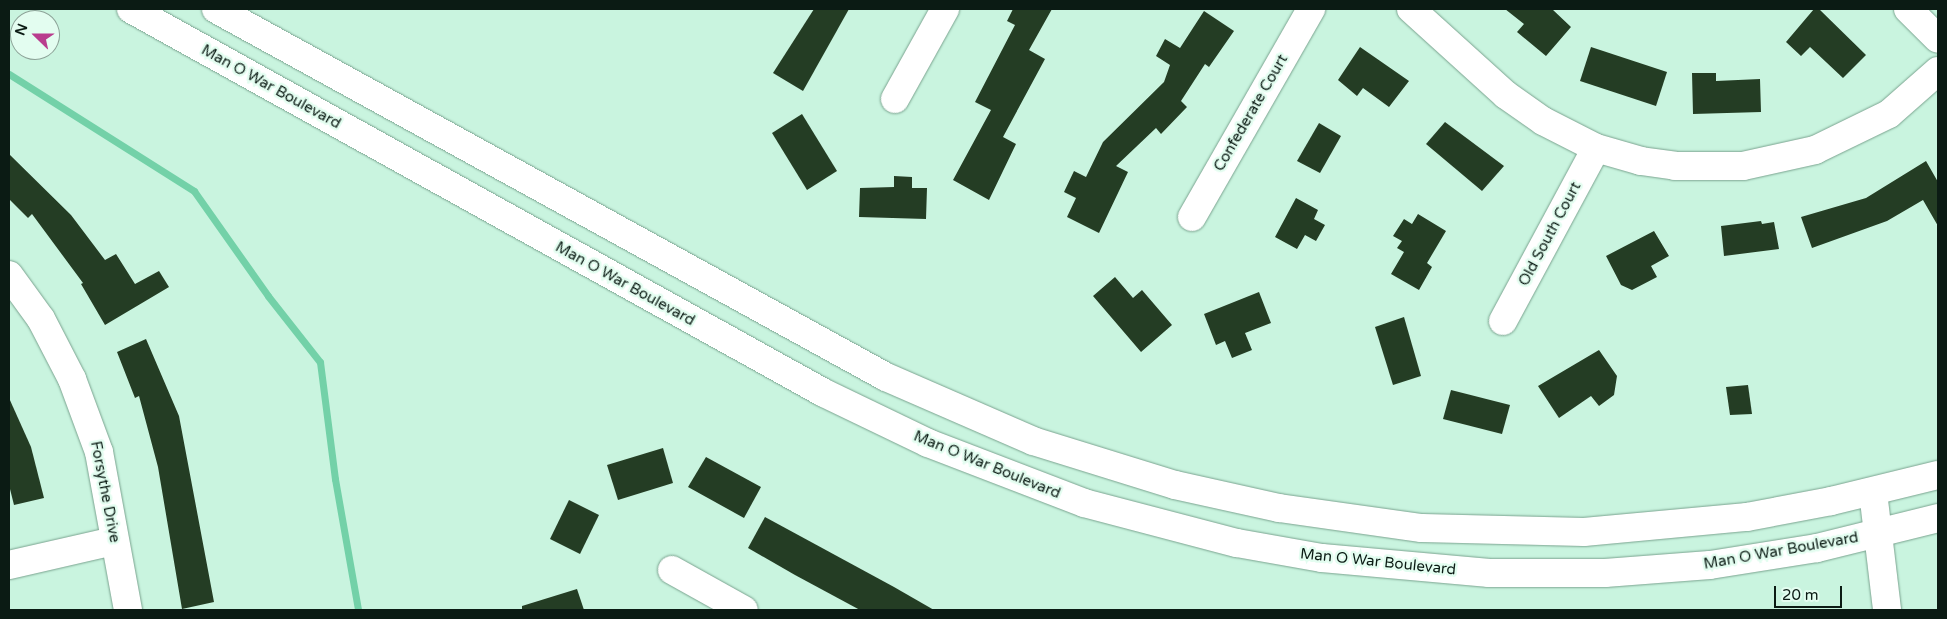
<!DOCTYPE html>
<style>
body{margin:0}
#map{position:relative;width:1947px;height:619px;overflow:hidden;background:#c9f4df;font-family:"Varela Round",sans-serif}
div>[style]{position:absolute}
.stream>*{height:7px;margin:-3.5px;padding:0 3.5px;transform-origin:3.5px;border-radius:3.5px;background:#73d1a8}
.building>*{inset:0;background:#243d24}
.roads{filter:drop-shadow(0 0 1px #7aa38f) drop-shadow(0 0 1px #7aa38f)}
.minor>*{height:28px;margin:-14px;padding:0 14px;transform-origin:14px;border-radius:14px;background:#fff}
.major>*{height:28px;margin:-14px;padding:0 14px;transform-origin:14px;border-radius:14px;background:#fff}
span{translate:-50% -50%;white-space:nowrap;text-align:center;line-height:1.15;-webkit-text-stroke:5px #e3fdf0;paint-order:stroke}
.street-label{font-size:15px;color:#0b1b14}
.frame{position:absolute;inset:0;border:10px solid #0b1b14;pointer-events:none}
.north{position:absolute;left:10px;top:10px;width:50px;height:50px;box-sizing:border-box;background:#e3fdf0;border:1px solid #8da398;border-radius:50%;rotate:292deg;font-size:14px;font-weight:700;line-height:20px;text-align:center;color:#0b1b14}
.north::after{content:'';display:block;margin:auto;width:18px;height:22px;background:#b93d8e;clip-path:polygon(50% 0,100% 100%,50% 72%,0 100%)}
.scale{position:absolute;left:1774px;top:586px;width:68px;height:22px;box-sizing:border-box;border:2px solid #0b1b14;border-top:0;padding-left:6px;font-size:15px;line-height:18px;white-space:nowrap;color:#0b1b14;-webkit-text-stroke:4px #e3fdf0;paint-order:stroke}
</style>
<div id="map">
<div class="stream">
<i style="left:9px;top:74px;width:219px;rotate:32.3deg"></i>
<i style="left:194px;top:191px;width:128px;rotate:54.8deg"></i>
<i style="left:268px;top:296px;width:84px;rotate:51.8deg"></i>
<i style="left:320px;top:362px;width:118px;rotate:82.7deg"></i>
<i style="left:335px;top:479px;width:133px;rotate:80deg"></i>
</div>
<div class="building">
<i style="clip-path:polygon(814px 9px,849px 9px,803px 91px,773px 73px)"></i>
<i style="clip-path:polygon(1013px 9px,1052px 9px,1029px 50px,1045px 59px,1003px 137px,1016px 144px,989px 200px,953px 180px,991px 110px,975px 102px,1015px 25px,1007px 21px)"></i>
<i style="clip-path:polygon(1505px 9px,1552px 9px,1571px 27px,1546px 56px,1517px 32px,1524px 24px)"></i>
<i style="clip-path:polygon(1814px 9px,1819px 9px,1866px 55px,1843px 78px,1810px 47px,1801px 56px,1786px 42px)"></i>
<i style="clip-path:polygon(1204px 11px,1234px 31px,1209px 67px,1205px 64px,1181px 101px,1187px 107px,1161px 134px,1156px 128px,1116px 166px,1128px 172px,1099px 233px,1067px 217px,1076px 198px,1064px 192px,1074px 171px,1086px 177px,1103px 142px,1164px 82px,1170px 65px,1156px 56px,1165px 39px,1180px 48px)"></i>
<i style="clip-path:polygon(1360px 47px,1409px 81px,1389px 107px,1363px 88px,1357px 96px,1338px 80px)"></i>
<i style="clip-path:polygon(1591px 47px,1667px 72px,1656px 106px,1580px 81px)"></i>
<i style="clip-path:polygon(1692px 73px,1716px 73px,1716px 81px,1760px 79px,1761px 112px,1693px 114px)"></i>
<i style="clip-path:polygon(802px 114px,837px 171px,807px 190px,772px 133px)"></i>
<i style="clip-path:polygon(1445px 122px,1504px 166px,1482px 191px,1426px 144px)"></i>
<i style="clip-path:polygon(1319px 123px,1341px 136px,1320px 173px,1297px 161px)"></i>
<i style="clip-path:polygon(9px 154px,71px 215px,105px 260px,116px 254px,135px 284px,159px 271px,169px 287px,105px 325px,81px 284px,83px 283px,32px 214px,28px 218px,9px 199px)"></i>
<i style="clip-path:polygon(1926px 161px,1938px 182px,1938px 226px,1923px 200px,1887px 221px,1812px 248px,1801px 217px,1866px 198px)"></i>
<i style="clip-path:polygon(894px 176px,912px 177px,912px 188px,927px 188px,926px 219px,859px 217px,860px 188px,894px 187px)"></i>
<i style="clip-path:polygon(1296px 198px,1318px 210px,1314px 219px,1325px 225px,1316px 241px,1305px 235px,1297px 249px,1275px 237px)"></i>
<i style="clip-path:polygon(1418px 214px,1446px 231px,1427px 263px,1432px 267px,1419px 290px,1391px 274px,1404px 252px,1397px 248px,1402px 241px,1393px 236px,1404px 219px,1412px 224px)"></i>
<i style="clip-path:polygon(1761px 221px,1762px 224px,1774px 222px,1779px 249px,1724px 256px,1721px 226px)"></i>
<i style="clip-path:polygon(1654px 231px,1669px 256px,1651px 266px,1657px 277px,1632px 290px,1621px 285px,1606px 256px)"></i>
<i style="clip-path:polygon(1115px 277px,1133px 298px,1142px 290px,1172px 325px,1141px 352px,1093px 296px)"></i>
<i style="clip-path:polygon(1259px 292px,1271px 323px,1245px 333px,1252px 350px,1232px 358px,1225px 341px,1216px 345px,1204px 314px)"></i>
<i style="clip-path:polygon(1404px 317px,1421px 376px,1393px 385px,1375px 327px)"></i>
<i style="clip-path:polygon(146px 339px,179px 416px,214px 602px,182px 609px,158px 467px,139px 396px,135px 398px,117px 352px)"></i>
<i style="clip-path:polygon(1599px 350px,1617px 376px,1614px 395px,1599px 406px,1591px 396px,1559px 418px,1538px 386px)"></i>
<i style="clip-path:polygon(1748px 385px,1752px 414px,1730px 415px,1726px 387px)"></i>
<i style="clip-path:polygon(1451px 390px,1510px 405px,1502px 434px,1443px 419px)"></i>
<i style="clip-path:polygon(9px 398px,31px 447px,44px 498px,14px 505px,9px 485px)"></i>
<i style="clip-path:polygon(663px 448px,673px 483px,618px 500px,607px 465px)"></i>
<i style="clip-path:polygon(706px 457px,761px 487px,744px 518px,688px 487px)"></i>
<i style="clip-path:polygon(569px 500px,599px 515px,580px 554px,550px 539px)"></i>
<i style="clip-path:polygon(765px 517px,894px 587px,934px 610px,860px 610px,795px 575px,748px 548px)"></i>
<i style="clip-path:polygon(577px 589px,584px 610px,522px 610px,522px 606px)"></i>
</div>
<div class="roads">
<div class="minor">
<i style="left:1411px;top:9px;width:128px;rotate:42.2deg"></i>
<i style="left:1506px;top:95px;width:45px;rotate:35.1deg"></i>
<i style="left:1543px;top:121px;width:59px;rotate:27deg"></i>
<i style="left:1596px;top:148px;width:47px;rotate:16.1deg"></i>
<i style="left:1641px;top:161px;width:34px;rotate:8deg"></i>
<i style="left:1675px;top:166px;width:68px"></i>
<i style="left:1743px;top:166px;width:74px;rotate:-12.5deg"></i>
<i style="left:1815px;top:150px;width:82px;rotate:-25.9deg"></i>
<i style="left:1889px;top:114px;width:65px;rotate:-41.3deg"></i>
<i style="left:1908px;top:9px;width:42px;rotate:45deg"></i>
<i style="left:895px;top:99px;width:103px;rotate:-60.9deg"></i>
<i style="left:1192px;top:217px;width:240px;rotate:-60.2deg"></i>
<i style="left:9px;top:275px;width:54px;rotate:54deg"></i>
<i style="left:41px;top:319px;width:68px;rotate:62.7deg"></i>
<i style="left:72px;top:379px;width:78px;rotate:69.7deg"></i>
<i style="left:99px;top:452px;width:161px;rotate:79.6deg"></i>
<i style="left:1503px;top:321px;width:196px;rotate:-61.7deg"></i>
<i style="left:1873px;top:492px;width:119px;rotate:83.2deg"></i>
<i style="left:9px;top:565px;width:108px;rotate:-12.9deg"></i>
<i style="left:672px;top:570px;width:82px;rotate:29.1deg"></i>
</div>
<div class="major">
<i style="left:131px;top:9px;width:792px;rotate:28.99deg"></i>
<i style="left:824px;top:393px;width:115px;rotate:25.7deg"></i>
<i style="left:928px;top:443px;width:167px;rotate:21deg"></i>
<i style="left:1084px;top:503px;width:158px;rotate:14.7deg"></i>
<i style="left:1237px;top:543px;width:86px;rotate:10deg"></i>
<i style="left:1322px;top:558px;width:168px;rotate:5.1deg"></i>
<i style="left:1489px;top:573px;width:116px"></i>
<i style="left:1605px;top:573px;width:105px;rotate:-4.4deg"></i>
<i style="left:1710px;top:565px;width:108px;rotate:-9deg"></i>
<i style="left:1817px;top:548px;width:125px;rotate:-13.9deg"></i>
<i style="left:216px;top:9px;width:764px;rotate:28.78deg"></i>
<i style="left:886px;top:377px;width:160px;rotate:23.5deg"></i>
<i style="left:1033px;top:441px;width:149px;rotate:17.2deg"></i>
<i style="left:1175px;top:485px;width:107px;rotate:12.5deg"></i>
<i style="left:1279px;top:508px;width:144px;rotate:8deg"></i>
<i style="left:1422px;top:528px;width:162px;rotate:1.4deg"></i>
<i style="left:1584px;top:532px;width:164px;rotate:-5.3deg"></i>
<i style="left:1747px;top:517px;width:86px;rotate:-10.8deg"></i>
<i style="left:1831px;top:501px;width:110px;rotate:-13.7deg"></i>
</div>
</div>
<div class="street-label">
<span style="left:271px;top:87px;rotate:29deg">Man O War Boulevard</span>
<span style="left:1251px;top:113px;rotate:-60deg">Confederate Court</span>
<span style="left:1550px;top:234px;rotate:-62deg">Old South Court</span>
<span style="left:625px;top:284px;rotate:29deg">Man O War Boulevard</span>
<span style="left:987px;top:465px;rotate:22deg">Man O War Boulevard</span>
<span style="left:105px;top:492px;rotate:79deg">Forsythe Drive</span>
<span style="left:1781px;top:551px;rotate:-10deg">Man O War Boulevard</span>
<span style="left:1378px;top:562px;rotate:6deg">Man O War Boulevard</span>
</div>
<div class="frame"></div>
<div class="north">N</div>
<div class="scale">20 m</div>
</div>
